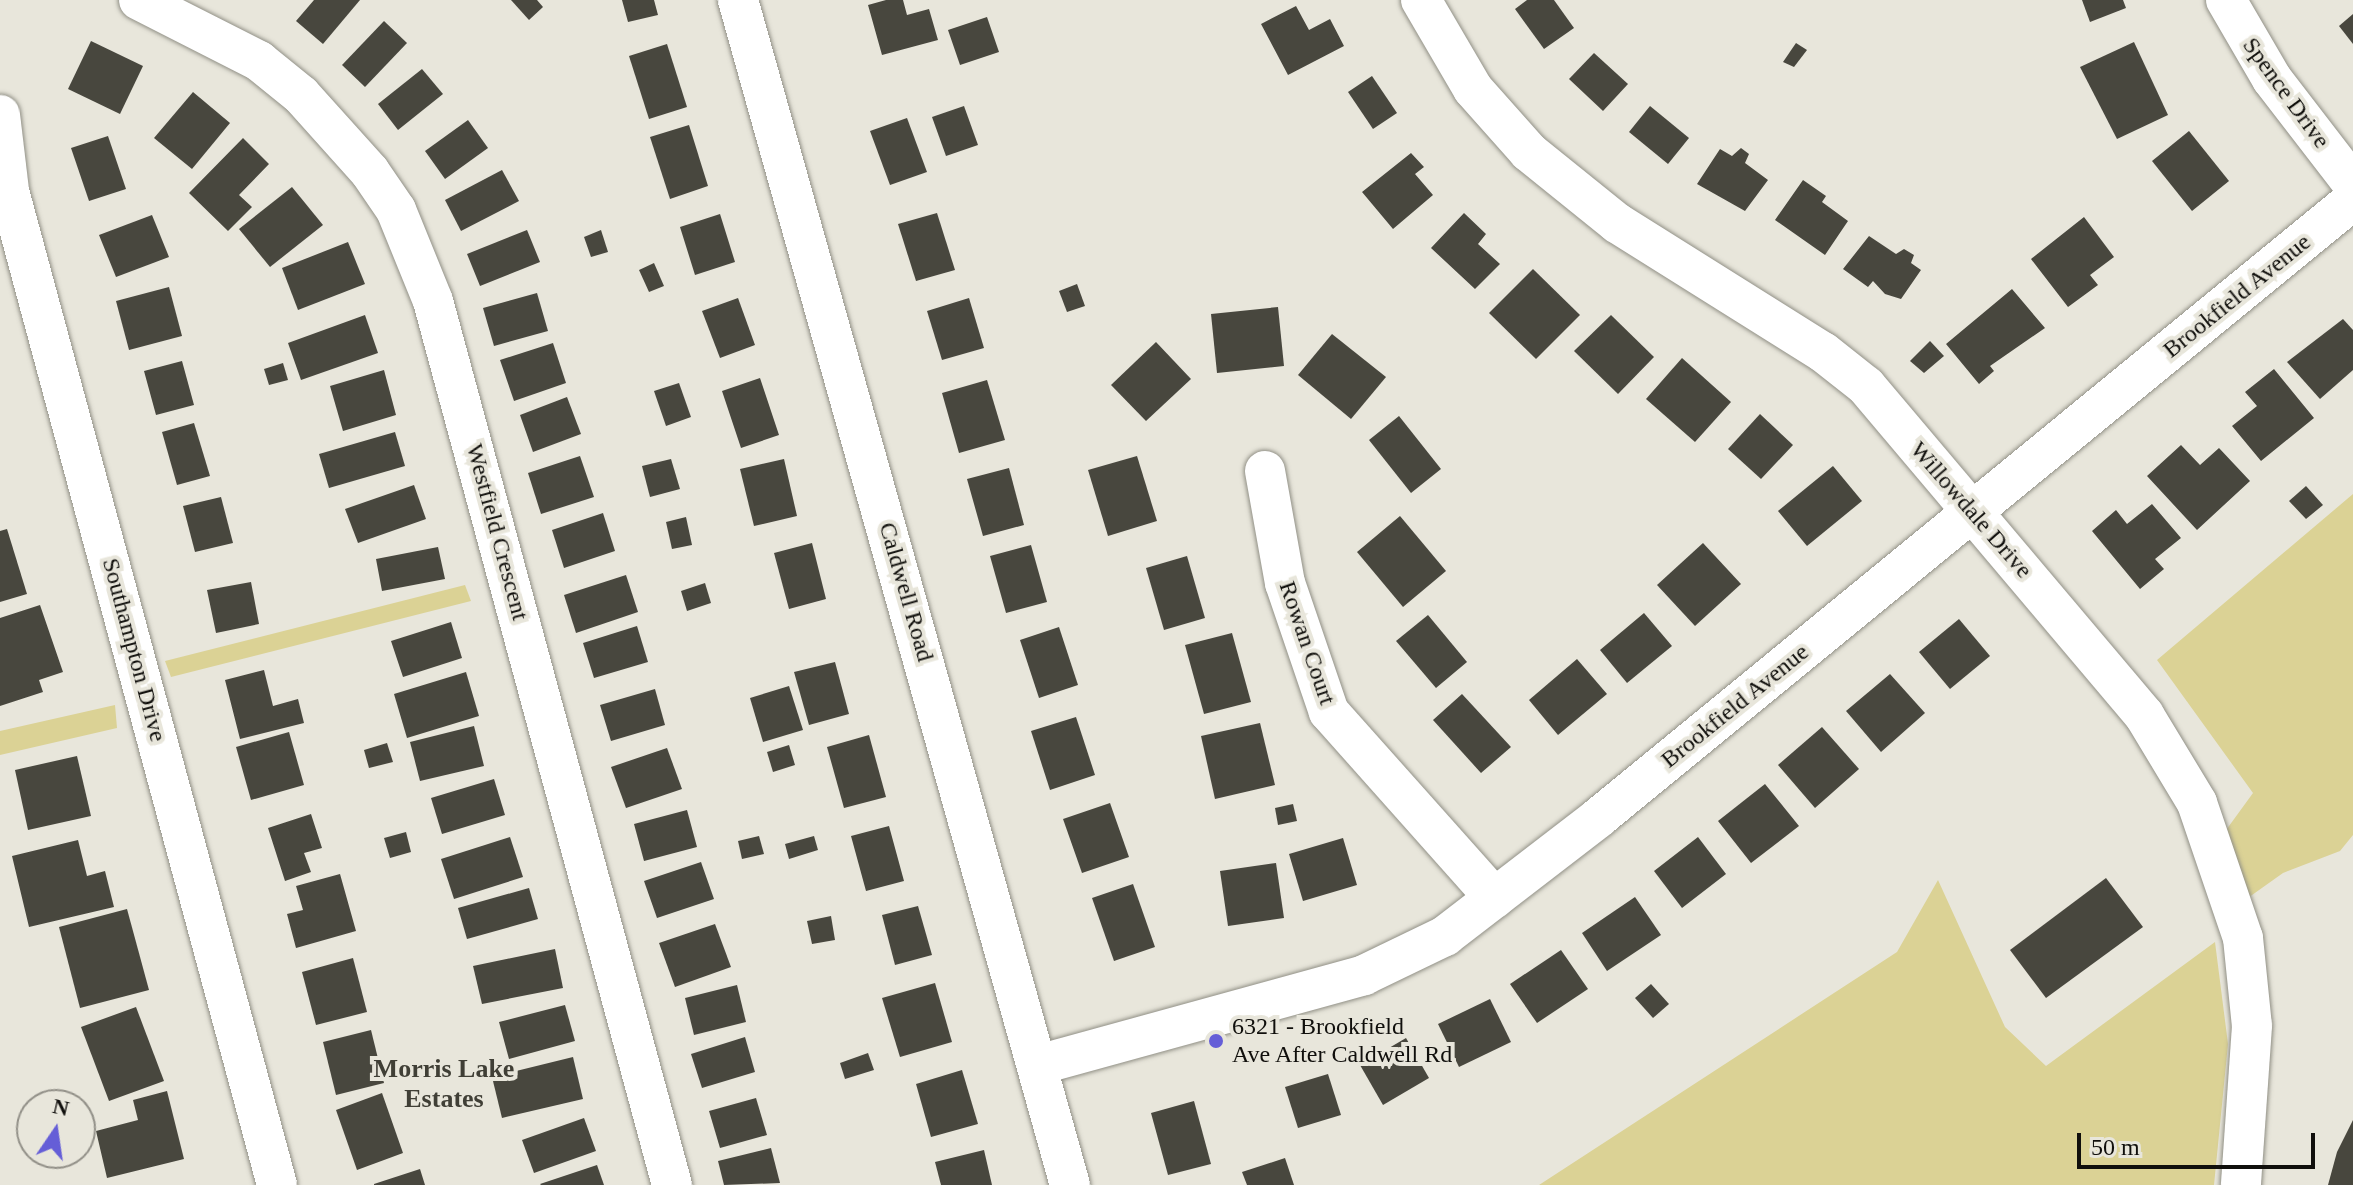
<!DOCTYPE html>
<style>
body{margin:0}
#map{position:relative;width:2353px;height:1185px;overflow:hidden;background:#e8e6db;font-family:Georgia,serif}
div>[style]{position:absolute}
.green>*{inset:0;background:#dbd295}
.building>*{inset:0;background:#48473e}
.roads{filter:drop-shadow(0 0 2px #919086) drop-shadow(0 0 2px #919086)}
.minor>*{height:40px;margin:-20px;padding:0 20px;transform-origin:20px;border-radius:20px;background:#fff}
.dots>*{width:22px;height:22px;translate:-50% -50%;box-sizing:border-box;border:4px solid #e8e6db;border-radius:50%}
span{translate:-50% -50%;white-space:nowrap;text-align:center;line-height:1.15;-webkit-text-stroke:8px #e8e6db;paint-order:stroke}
.street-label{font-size:24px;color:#100f0c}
.poi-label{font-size:24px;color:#100f0c}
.left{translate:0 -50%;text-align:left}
.neighbourhood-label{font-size:26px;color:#403f36;font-weight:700}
.north{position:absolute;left:16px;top:1089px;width:80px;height:80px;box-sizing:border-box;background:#e8e6db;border:2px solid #929088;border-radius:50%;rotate:13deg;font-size:22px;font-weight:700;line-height:32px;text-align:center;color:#100f0c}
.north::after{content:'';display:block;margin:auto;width:28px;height:36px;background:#655ed7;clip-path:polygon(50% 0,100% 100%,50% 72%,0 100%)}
.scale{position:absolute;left:2077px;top:1133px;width:238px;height:36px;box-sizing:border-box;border:4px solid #100f0c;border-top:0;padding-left:10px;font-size:24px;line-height:28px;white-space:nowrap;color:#100f0c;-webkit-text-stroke:6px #e8e6db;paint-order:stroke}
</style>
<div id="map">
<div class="green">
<i style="clip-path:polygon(2353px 494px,2353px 835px,2340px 851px,2283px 873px,2245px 900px,2213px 848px,2253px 793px,2157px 660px)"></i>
<i style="clip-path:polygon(465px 585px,471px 601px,171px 677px,165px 661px)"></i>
<i style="clip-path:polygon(115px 705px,117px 728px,0 755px,0 731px)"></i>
<i style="clip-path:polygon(1938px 880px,2005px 1027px,2046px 1066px,2215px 942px,2228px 1044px,2214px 1185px,1539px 1185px,1897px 952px)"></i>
</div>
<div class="building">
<i style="clip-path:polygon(314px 0,360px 0,323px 44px,296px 21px)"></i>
<i style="clip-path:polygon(511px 0,537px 0,543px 7px,529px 20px)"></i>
<i style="clip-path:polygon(622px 0,654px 0,658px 15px,628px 22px)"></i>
<i style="clip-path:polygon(886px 0,903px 0,907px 15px,929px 9px,938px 40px,882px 55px,868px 5px)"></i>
<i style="clip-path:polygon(1527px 0,1554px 0,1574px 28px,1544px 49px,1515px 9px)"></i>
<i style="clip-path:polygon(2082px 0,2123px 0,2126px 8px,2090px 22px)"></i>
<i style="clip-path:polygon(1296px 6px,1309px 30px,1330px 19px,1344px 46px,1288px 75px,1261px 24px)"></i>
<i style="clip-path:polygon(2353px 14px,2353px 44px,2339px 26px)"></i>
<i style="clip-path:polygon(987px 17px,999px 52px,960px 65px,948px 30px)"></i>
<i style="clip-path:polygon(384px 21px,407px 43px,365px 87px,342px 65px)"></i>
<i style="clip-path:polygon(91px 41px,143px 66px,120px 114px,68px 89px)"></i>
<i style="clip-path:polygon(2134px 42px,2168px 115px,2117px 139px,2080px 67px)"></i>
<i style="clip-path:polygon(1796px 43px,1807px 50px,1794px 67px,1783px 62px)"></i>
<i style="clip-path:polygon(667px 44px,687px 107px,649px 119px,629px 56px)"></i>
<i style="clip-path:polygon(1594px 53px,1628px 84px,1603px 111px,1569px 79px)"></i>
<i style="clip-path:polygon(422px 69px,443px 94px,398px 130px,378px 104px)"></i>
<i style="clip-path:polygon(1372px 76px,1397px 113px,1373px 129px,1348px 92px)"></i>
<i style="clip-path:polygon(193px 92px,230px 123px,192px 169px,154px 138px)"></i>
<i style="clip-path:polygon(964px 106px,978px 145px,946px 156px,932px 117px)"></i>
<i style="clip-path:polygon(1650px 106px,1689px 138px,1668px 164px,1629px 132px)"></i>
<i style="clip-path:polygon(907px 118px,927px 172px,890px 185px,870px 131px)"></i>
<i style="clip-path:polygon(468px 120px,488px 148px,445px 179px,425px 151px)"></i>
<i style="clip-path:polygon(689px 125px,708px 186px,670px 199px,650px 137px)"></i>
<i style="clip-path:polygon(2189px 131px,2229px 181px,2192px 211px,2152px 161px)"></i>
<i style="clip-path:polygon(108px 136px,126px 189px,89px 201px,71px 148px)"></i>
<i style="clip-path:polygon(243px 138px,269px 164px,239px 195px,252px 207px,228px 231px,189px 193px)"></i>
<i style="clip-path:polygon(1741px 148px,1749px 154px,1745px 163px,1768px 180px,1745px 211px,1697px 184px,1720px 149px,1732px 156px)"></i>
<i style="clip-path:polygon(1411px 153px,1424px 167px,1415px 174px,1433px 195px,1393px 229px,1362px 192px)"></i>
<i style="clip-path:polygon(502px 170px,519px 201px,461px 231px,445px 200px)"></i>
<i style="clip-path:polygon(1803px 180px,1826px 196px,1822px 202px,1848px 221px,1825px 255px,1775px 220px)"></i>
<i style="clip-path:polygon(292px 187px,323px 225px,270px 267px,239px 229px)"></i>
<i style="clip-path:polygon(937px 213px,955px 270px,916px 281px,898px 224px)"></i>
<i style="clip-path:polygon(1464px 213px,1486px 234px,1478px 244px,1500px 264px,1475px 289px,1431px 248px)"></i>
<i style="clip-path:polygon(720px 214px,735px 262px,695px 275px,680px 227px)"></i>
<i style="clip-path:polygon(152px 215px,169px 257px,116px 277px,99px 235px)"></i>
<i style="clip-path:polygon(2084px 217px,2114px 257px,2090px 275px,2098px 285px,2068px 307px,2031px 259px)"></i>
<i style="clip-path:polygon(527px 230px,540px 262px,480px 286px,467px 254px)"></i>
<i style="clip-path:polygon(601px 230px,608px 252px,591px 257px,584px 237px)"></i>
<i style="clip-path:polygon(1869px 236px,1896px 254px,1904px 249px,1914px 255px,1911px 263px,1921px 270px,1901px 299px,1885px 294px,1873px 281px,1868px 287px,1843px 269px)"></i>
<i style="clip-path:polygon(348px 242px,365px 284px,298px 310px,282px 268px)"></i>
<i style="clip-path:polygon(654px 263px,664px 286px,649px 292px,639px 270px)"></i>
<i style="clip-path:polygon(1533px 269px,1580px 315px,1536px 359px,1489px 313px)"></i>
<i style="clip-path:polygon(1077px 284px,1085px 306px,1067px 312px,1059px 291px)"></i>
<i style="clip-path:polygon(169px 287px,182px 336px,129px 350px,116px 301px)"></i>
<i style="clip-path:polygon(2012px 289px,2045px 328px,1990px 366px,1994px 371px,1979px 384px,1946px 344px)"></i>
<i style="clip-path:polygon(537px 293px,548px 331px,494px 346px,483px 308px)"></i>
<i style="clip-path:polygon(738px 298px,755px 345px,720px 358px,702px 311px)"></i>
<i style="clip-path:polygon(969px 298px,984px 348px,942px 360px,927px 311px)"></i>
<i style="clip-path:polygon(1278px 307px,1284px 366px,1217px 373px,1211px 314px)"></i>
<i style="clip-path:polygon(365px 315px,378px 353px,301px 380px,288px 343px)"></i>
<i style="clip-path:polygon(1611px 315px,1654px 357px,1618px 394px,1574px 351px)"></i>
<i style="clip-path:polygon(2343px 319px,2353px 330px,2353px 370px,2320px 399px,2287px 362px)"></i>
<i style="clip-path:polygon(1332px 334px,1386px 377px,1351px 419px,1298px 375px)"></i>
<i style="clip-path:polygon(1930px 341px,1944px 356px,1924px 373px,1910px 361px)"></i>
<i style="clip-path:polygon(1156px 342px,1191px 379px,1146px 421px,1111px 385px)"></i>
<i style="clip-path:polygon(553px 343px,566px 383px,514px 401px,500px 360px)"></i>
<i style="clip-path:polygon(1682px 358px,1731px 402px,1695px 442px,1646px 399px)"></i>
<i style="clip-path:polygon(182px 361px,194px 405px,156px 415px,144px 371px)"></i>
<i style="clip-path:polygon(283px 363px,288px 380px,269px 385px,264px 369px)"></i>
<i style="clip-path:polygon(2274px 369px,2314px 418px,2261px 461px,2232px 426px,2257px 406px,2245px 392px)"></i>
<i style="clip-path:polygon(384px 370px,396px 415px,343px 431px,330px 386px)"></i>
<i style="clip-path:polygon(760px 378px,779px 435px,741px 448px,722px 391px)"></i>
<i style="clip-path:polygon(987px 380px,1005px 440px,959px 453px,942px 393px)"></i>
<i style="clip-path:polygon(679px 383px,691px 417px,666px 426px,654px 391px)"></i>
<i style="clip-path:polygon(567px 397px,581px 434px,533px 452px,520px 415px)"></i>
<i style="clip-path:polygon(1760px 414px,1793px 445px,1761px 479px,1728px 449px)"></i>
<i style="clip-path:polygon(1399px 416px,1441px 469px,1411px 493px,1369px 440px)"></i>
<i style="clip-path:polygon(194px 423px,210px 476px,177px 485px,162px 432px)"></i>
<i style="clip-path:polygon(395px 432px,405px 466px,329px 488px,319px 454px)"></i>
<i style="clip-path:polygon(2181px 445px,2200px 465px,2219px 448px,2250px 481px,2197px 530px,2147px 476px)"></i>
<i style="clip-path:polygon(580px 456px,594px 497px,541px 514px,528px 473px)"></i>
<i style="clip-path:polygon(1137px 456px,1157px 521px,1108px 536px,1088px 470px)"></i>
<i style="clip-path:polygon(671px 459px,680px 489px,650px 497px,642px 466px)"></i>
<i style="clip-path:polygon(784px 459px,797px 516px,754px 526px,740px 469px)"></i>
<i style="clip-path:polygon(1833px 466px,1862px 501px,1807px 546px,1778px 511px)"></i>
<i style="clip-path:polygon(1009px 468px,1024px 525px,983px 536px,967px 479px)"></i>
<i style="clip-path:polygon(414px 485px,426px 519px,358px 543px,345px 509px)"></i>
<i style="clip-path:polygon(2306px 486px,2323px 505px,2306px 519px,2289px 501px)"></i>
<i style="clip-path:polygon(221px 497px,233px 543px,195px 552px,183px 506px)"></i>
<i style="clip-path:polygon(2152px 504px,2181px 538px,2155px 559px,2164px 569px,2140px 589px,2092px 531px,2116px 510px,2127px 524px)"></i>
<i style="clip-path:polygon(603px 513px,615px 551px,564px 568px,552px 530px)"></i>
<i style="clip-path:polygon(1400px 516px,1446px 571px,1403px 607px,1357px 552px)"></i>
<i style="clip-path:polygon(686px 517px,692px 545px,672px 549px,666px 522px)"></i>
<i style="clip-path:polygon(7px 529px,27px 594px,0 602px,0 531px)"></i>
<i style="clip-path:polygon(812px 543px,826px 599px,789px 609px,774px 553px)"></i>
<i style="clip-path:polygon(1703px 543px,1741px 584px,1695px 626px,1657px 585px)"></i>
<i style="clip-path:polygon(1031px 545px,1047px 602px,1006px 613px,990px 556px)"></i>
<i style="clip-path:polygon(438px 547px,445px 579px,382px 591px,376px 559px)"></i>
<i style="clip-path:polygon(1187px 556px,1205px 618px,1164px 630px,1146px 568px)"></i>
<i style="clip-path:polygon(626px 575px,638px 612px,576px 633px,564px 595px)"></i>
<i style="clip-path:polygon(251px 582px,259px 624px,216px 633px,207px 590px)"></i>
<i style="clip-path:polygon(705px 583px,711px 603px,687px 611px,681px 591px)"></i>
<i style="clip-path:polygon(40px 605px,63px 672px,39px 680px,43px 692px,0 706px,0 618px)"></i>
<i style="clip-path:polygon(1644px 613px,1672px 646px,1627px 683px,1600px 650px)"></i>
<i style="clip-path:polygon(1428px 615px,1467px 662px,1436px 688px,1396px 641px)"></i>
<i style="clip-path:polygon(1959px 619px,1990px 656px,1950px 689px,1919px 652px)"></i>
<i style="clip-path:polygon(451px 622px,462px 658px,403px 677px,391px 641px)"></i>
<i style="clip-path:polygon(637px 626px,648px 662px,594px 678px,583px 643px)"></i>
<i style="clip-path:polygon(1059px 627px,1078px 685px,1039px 698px,1020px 640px)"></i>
<i style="clip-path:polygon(1232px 633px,1251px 702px,1204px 714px,1185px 645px)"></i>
<i style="clip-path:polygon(1577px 659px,1607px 694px,1558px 735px,1529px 700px)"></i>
<i style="clip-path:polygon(835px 662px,849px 714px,809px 725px,794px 672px)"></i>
<i style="clip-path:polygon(264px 670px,273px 706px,298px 699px,304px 723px,240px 739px,225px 680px)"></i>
<i style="clip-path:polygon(466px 672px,479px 716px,407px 738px,394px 694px)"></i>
<i style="clip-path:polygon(1890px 674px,1925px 713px,1881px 752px,1846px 711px)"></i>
<i style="clip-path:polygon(789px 686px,803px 730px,763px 742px,750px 698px)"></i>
<i style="clip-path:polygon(655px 689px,665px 725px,611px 741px,600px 705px)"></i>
<i style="clip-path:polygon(1462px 694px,1511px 747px,1481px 773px,1433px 720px)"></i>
<i style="clip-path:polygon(1076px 717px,1095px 775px,1050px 790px,1031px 731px)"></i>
<i style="clip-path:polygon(1260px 723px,1275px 785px,1215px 799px,1201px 736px)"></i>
<i style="clip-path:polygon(474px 726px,484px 766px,420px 781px,410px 742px)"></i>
<i style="clip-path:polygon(1822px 727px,1859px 769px,1815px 808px,1778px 765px)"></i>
<i style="clip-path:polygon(289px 732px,304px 785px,251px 800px,236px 747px)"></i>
<i style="clip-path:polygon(869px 735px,886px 797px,844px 808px,827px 747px)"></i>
<i style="clip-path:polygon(387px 743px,393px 762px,369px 768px,364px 750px)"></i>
<i style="clip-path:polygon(789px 745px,795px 765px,773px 772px,767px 752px)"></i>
<i style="clip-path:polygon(667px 748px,682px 789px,626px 808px,611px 767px)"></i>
<i style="clip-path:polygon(77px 756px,91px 816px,28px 830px,15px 770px)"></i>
<i style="clip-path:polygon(494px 779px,505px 815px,442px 834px,431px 798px)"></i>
<i style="clip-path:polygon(1765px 784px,1799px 826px,1751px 863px,1718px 821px)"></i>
<i style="clip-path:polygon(1110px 803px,1129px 857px,1082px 873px,1063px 819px)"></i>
<i style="clip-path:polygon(1293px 804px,1297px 821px,1278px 825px,1275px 808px)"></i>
<i style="clip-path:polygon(687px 810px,697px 847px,644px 861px,634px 824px)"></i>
<i style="clip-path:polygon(311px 814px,322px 848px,304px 853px,311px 872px,285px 881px,268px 828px)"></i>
<i style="clip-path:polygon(889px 826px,904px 881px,866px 891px,851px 836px)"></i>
<i style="clip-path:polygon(406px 832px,411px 852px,390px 858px,384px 838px)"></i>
<i style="clip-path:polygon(759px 836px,764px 854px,742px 859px,738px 841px)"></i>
<i style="clip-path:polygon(814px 836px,818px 850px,789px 859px,785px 844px)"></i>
<i style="clip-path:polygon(510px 837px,523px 877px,454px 899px,441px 859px)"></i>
<i style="clip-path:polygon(1698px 837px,1726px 874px,1682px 908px,1654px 871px)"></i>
<i style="clip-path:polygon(1343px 838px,1357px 885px,1303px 901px,1289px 854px)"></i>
<i style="clip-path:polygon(78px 840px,87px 876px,105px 871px,114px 907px,29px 927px,12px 856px)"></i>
<i style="clip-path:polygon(701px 862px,714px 899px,657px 918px,644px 881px)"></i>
<i style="clip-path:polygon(1276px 863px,1284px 918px,1228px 926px,1220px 871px)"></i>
<i style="clip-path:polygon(340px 874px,356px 931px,296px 948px,287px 914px,303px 910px,296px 886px)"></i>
<i style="clip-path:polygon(2106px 878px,2143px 927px,2046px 998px,2010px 950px)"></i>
<i style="clip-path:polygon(1133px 884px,1155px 947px,1114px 961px,1092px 898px)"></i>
<i style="clip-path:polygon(529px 888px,538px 919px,467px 939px,458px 908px)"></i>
<i style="clip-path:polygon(1635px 897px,1661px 935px,1607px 971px,1582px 933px)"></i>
<i style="clip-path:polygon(918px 906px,932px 955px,895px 965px,882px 915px)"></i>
<i style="clip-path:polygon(127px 909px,149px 990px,80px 1008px,59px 927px)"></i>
<i style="clip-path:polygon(831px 916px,835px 940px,812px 944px,807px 921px)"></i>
<i style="clip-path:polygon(715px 924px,731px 967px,675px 987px,659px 943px)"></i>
<i style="clip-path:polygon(555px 949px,563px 988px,482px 1004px,473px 966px)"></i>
<i style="clip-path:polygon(1561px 950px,1588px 989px,1537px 1023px,1510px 984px)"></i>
<i style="clip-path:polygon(353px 958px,367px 1012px,316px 1025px,302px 972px)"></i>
<i style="clip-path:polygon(935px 983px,952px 1042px,900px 1057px,882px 998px)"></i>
<i style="clip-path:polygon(1651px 984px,1669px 1004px,1653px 1018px,1635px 998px)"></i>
<i style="clip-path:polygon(737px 985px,746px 1022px,694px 1035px,685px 998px)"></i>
<i style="clip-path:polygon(1490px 999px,1511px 1042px,1459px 1067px,1438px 1024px)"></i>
<i style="clip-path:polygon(565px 1005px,575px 1041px,509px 1059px,499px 1022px)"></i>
<i style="clip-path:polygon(136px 1007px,164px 1081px,109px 1101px,81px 1027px)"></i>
<i style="clip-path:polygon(371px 1030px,384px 1083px,336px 1095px,323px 1042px)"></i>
<i style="clip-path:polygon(745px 1037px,755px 1072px,702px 1088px,691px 1054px)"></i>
<i style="clip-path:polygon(1406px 1038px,1429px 1078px,1383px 1105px,1360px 1065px)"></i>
<i style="clip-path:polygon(868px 1053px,874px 1070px,845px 1079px,840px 1063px)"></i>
<i style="clip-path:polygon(573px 1057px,583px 1099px,502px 1118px,492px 1077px)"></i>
<i style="clip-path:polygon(962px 1070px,978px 1124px,931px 1137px,916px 1084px)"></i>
<i style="clip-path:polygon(1328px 1074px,1341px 1115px,1298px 1128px,1285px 1087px)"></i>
<i style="clip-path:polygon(167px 1091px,184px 1159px,107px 1178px,96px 1131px,138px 1120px,133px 1100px)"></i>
<i style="clip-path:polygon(382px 1093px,403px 1153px,357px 1170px,336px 1110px)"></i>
<i style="clip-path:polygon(756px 1098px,767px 1135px,720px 1148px,709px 1111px)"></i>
<i style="clip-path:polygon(1194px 1101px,1211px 1164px,1168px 1175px,1151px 1113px)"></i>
<i style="clip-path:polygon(584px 1118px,596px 1151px,534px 1173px,522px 1140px)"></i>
<i style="clip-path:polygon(2353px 1120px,2353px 1185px,2328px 1185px,2337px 1152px)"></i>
<i style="clip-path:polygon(771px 1148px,780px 1183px,724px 1185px,718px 1161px)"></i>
<i style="clip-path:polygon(984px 1150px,992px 1185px,941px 1185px,935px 1162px)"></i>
<i style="clip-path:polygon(1285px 1158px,1294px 1185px,1247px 1185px,1242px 1172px)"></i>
<i style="clip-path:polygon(597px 1165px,604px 1185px,541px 1185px,540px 1184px)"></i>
<i style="clip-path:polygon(420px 1169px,425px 1185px,374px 1185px,374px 1184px)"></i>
</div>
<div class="roads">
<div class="minor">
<i style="left:139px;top:0;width:135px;rotate:26.9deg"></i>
<i style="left:259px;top:61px;width:54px;rotate:39deg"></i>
<i style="left:301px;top:95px;width:103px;rotate:48.1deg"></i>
<i style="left:370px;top:172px;width:46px;rotate:55.6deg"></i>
<i style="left:396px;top:210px;width:98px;rotate:67.9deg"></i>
<i style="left:433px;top:301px;width:916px;rotate:74.87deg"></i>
<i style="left:738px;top:0;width:1231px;rotate:74.35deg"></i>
<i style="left:1421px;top:0;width:103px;rotate:59.7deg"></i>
<i style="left:1473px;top:89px;width:84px;rotate:48.4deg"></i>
<i style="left:1529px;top:152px;width:113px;rotate:38.9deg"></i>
<i style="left:1617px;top:223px;width:243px;rotate:32.1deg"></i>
<i style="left:1823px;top:352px;width:55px;rotate:38.3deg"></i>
<i style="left:1866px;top:386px;width:431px;rotate:49.8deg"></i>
<i style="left:2144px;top:715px;width:103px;rotate:58.9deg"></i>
<i style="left:2197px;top:803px;width:143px;rotate:71.2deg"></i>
<i style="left:2243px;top:938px;width:88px;rotate:84.2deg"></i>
<i style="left:2252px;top:1026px;width:159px;rotate:94deg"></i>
<i style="left:2226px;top:0;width:91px;rotate:59.8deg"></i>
<i style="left:2272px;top:79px;width:133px;rotate:52.4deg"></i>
<i style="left:0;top:115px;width:77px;rotate:83.2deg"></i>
<i style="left:9px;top:191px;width:1029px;rotate:74.91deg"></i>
<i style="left:1265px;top:471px;width:114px;rotate:79.9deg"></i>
<i style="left:1285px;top:583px;width:136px;rotate:71.2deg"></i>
<i style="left:1329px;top:712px;width:249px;rotate:48.3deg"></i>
<i style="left:1038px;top:1065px;width:338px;rotate:-15.4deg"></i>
<i style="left:1364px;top:975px;width:90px;rotate:-25.7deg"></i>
<i style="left:1445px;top:936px;width:193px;rotate:-37.6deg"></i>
<i style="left:1598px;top:818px;width:976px;rotate:-39.3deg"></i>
</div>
</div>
<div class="dots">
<i style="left:1216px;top:1041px;background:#655ed7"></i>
</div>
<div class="street-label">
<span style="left:2286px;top:93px;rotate:54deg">Spence Drive</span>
<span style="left:2237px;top:296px;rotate:-39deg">Brookfield Avenue</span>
<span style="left:1971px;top:510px;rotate:49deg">Willowdale Drive</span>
<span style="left:497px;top:532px;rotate:75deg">Westfield Crescent</span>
<span style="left:906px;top:592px;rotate:74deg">Caldwell Road</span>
<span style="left:1307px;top:643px;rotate:71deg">Rowan Court</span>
<span style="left:134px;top:650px;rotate:75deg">Southampton Drive</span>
<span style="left:1735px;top:706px;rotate:-39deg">Brookfield Avenue</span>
</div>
<div class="poi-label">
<span class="left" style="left:1232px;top:1041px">6321 - Brookfield<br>Ave After Caldwell Rd</span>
</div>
<div class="neighbourhood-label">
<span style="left:444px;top:1084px">Morris Lake<br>Estates</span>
</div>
<div class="north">N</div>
<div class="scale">50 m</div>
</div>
